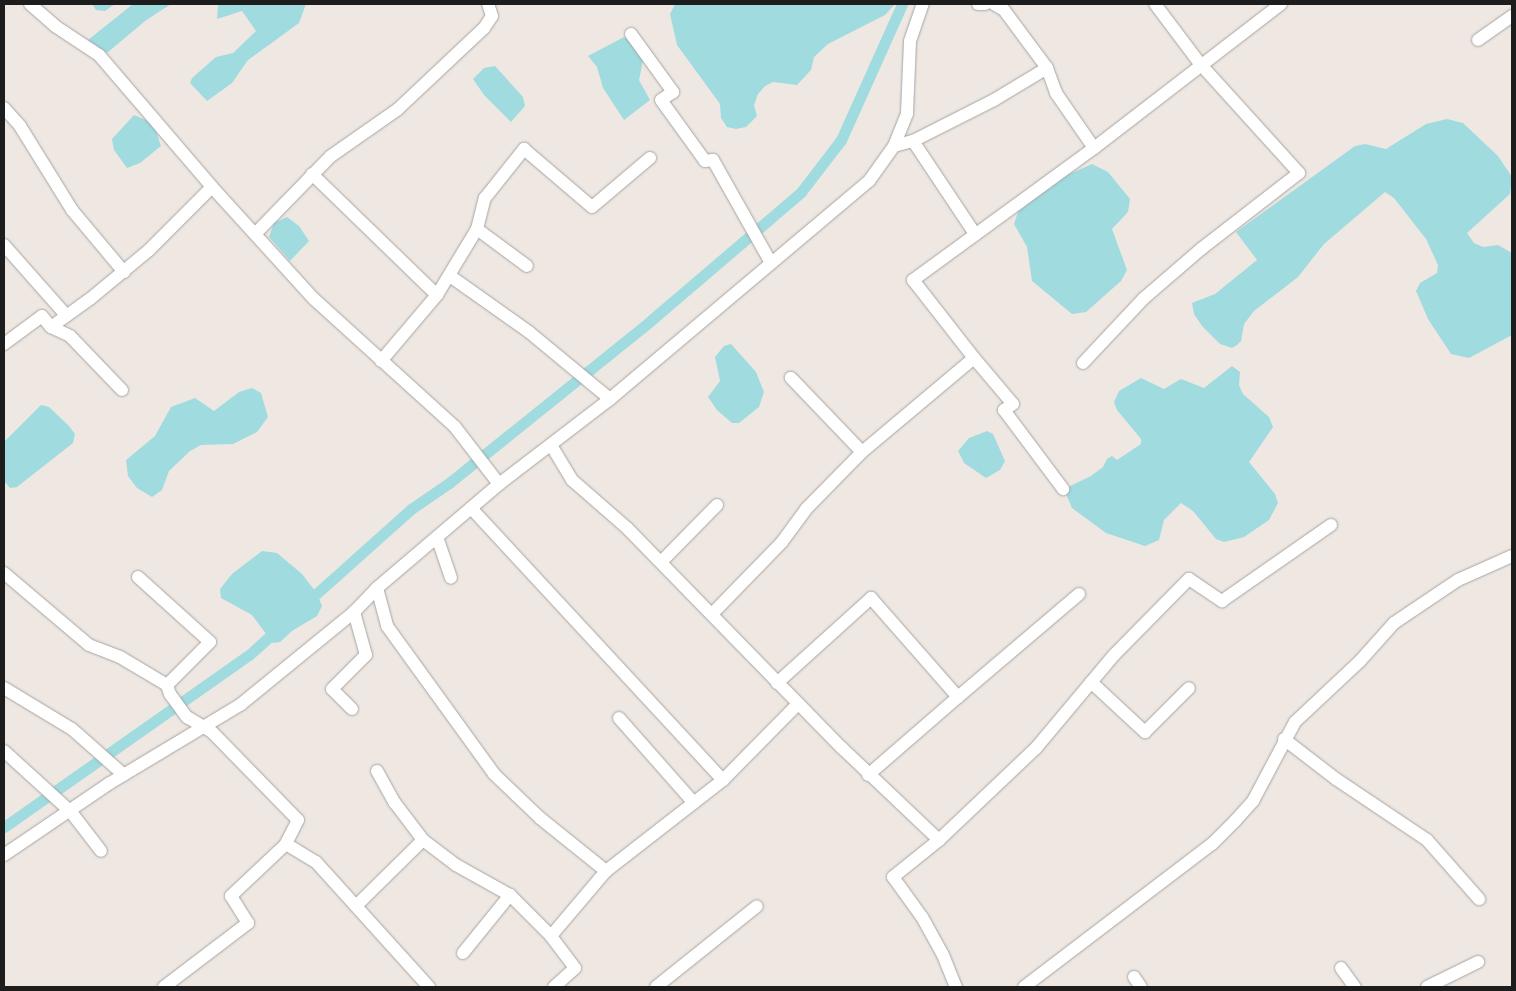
<!DOCTYPE html>
<style>
body{margin:0}
#map{position:relative;width:1516px;height:991px;overflow:hidden;background:#efe8e2;font-family:Montserrat,sans-serif}
div>[style]{position:absolute}
.water>*{inset:0;background:#9fdbdf}
.canal>*{height:11px;margin:-5.5px;padding:0 5.5px;transform-origin:5.5px;border-radius:5.5px;background:#9fdbdf}
.roads{filter:drop-shadow(0 0 1px #a4a4a4) drop-shadow(0 0 1px #a4a4a4)}
.minor>*{height:12px;margin:-6px;padding:0 6px;transform-origin:6px;border-radius:6px;background:#fff}
span{translate:-50% -50%;white-space:nowrap;text-align:center;line-height:1.15;-webkit-text-stroke:4px #fff;paint-order:stroke}
.frame{position:absolute;inset:0;border:5px solid #1d1d1d;pointer-events:none}
</style>
<div id="map">
<div class="water">
<i style="clip-path:polygon(92px 4px,115px 4px,105px 11px,96px 10px)"></i>
<i style="clip-path:polygon(133px 4px,171px 4px,145px 21px,107px 53px,88px 40px)"></i>
<i style="clip-path:polygon(218px 4px,306px 4px,299px 23px,248px 60px,232px 83px,207px 101px,190px 83px,192px 78px,216px 57px,233px 53px,256px 31px,242px 11px,217px 19px)"></i>
<i style="clip-path:polygon(675px 4px,895px 4px,885px 15px,828px 44px,814px 57px,811px 70px,797px 85px,773px 82px,765px 86px,758px 94px,754px 105px,757px 116px,746px 127px,736px 129px,727px 127px,721px 118px,720px 104px,677px 45px,670px 14px)"></i>
<i style="clip-path:polygon(624px 37px,632px 42px,643px 60px,639px 80px,650px 100px,624px 120px,603px 88px,597px 67px,588px 56px)"></i>
<i style="clip-path:polygon(495px 66px,523px 97px,525px 106px,511px 122px,484px 95px,473px 79px,484px 68px)"></i>
<i style="clip-path:polygon(134px 115px,148px 121px,156px 131px,161px 146px,140px 163px,127px 168px,114px 150px,112px 139px)"></i>
<i style="clip-path:polygon(1447px 119px,1463px 123px,1498px 156px,1512px 177px,1510px 194px,1467px 233px,1474px 243px,1483px 247px,1498px 245px,1512px 253px,1512px 335px,1469px 358px,1451px 354px,1428px 319px,1416px 291px,1420px 283px,1437px 273px,1438px 265px,1426px 239px,1394px 198px,1385px 192px,1324px 244px,1298px 277px,1254px 311px,1244px 324px,1241px 341px,1237px 345px,1232px 348px,1220px 344px,1202px 326px,1194px 314px,1192px 303px,1215px 294px,1257px 260px,1236px 232px,1355px 146px,1365px 144px,1386px 149px,1426px 124px)"></i>
<i style="clip-path:polygon(1092px 164px,1108px 172px,1130px 199px,1128px 212px,1112px 229px,1127px 270px,1121px 281px,1086px 312px,1072px 314px,1032px 281px,1027px 247px,1014px 224px,1018px 212px,1039px 195px,1065px 176px)"></i>
<i style="clip-path:polygon(287px 217px,299px 226px,309px 241px,290px 261px,269px 237px,274px 223px)"></i>
<i style="clip-path:polygon(731px 344px,756px 372px,764px 392px,759px 407px,739px 423px,732px 423px,717px 410px,708px 397px,720px 381px,715px 357px,724px 346px)"></i>
<i style="clip-path:polygon(1232px 366px,1240px 372px,1239px 385px,1243px 394px,1269px 417px,1273px 427px,1249px 462px,1275px 494px,1278px 503px,1269px 520px,1244px 537px,1224px 542px,1216px 539px,1193px 511px,1181px 503px,1164px 520px,1159px 540px,1145px 546px,1106px 533px,1072px 508px,1066px 494px,1068px 487px,1091px 476px,1103px 467px,1107px 459px,1112px 456px,1117px 460px,1141px 444px,1141px 439px,1117px 410px,1114px 402px,1119px 391px,1141px 378px,1164px 389px,1181px 379px,1204px 388px)"></i>
<i style="clip-path:polygon(252px 388px,261px 393px,268px 417px,257px 432px,233px 444px,201px 445px,190px 451px,169px 471px,162px 490px,152px 497px,137px 488px,128px 476px,126px 460px,155px 436px,171px 407px,195px 398px,214px 411px,239px 392px)"></i>
<i style="clip-path:polygon(41px 405px,49px 407px,69px 426px,75px 434px,73px 443px,17px 487px,10px 488px,4px 481px,4px 442px)"></i>
<i style="clip-path:polygon(987px 431px,993px 434px,1005px 461px,1000px 470px,986px 478px,964px 463px,958px 451px,969px 438px)"></i>
<i style="clip-path:polygon(262px 551px,277px 553px,302px 574px,316px 592px,322px 606px,317px 616px,292px 631px,280px 642px,273px 643px,252px 615px,221px 598px,220px 589px,232px 574px)"></i>
</div>
<div class="canal">
<i style="left:306px;top:603px;width:141px;rotate:-41.8deg"></i>
<i style="left:411px;top:509px;width:46px;rotate:-34.4deg"></i>
<i style="left:449px;top:483px;width:257px;rotate:-38.8deg"></i>
<i style="left:649px;top:322px;width:200px;rotate:-40.5deg"></i>
<i style="left:801px;top:192px;width:66px;rotate:-52.4deg"></i>
<i style="left:841px;top:140px;width:149px;rotate:-65.8deg"></i>
<i style="left:4px;top:827px;width:299px;rotate:-35.1deg"></i>
<i style="left:249px;top:655px;width:39px;rotate:-42deg"></i>
</div>
<div class="roads">
<div class="minor">
<i style="left:30px;top:4px;width:33px;rotate:41deg"></i>
<i style="left:55px;top:26px;width:53px;rotate:33.4deg"></i>
<i style="left:99px;top:55px;width:174px;rotate:49.4deg"></i>
<i style="left:212px;top:187px;width:151px;rotate:47.7deg"></i>
<i style="left:314px;top:299px;width:190px;rotate:42.2deg"></i>
<i style="left:455px;top:427px;width:72px;rotate:52.3deg"></i>
<i style="left:978px;top:4px;width:7px"></i>
<i style="left:994px;top:4px;width:12px;rotate:31deg"></i>
<i style="left:1004px;top:10px;width:72px;rotate:53.4deg"></i>
<i style="left:1047px;top:68px;width:27px;rotate:70deg"></i>
<i style="left:1056px;top:93px;width:67px;rotate:55.4deg"></i>
<i style="left:631px;top:34px;width:72px;rotate:54.1deg"></i>
<i style="left:673px;top:92px;width:14px;rotate:146deg"></i>
<i style="left:661px;top:100px;width:75px;rotate:54.2deg"></i>
<i style="left:705px;top:161px;width:8px;rotate:-7deg"></i>
<i style="left:713px;top:160px;width:118px;rotate:60.6deg"></i>
<i style="left:1478px;top:40px;width:42px;rotate:-35.2deg"></i>
<i style="left:4px;top:108px;width:24px;rotate:48deg"></i>
<i style="left:20px;top:126px;width:99px;rotate:58.2deg"></i>
<i style="left:72px;top:210px;width:81px;rotate:50deg"></i>
<i style="left:913px;top:141px;width:112px;rotate:56.3deg"></i>
<i style="left:894px;top:146px;width:20px;rotate:-15deg"></i>
<i style="left:913px;top:141px;width:91px;rotate:-26.8deg"></i>
<i style="left:994px;top:100px;width:62px;rotate:-31.1deg"></i>
<i style="left:312px;top:174px;width:174px;rotate:44.1deg"></i>
<i style="left:477px;top:229px;width:62px;rotate:36.5deg"></i>
<i style="left:256px;top:233px;width:107px;rotate:-45.8deg"></i>
<i style="left:331px;top:156px;width:82px;rotate:-35deg"></i>
<i style="left:398px;top:109px;width:118px;rotate:-43.3deg"></i>
<i style="left:484px;top:28px;width:14px;rotate:-56deg"></i>
<i style="left:492px;top:16px;width:13px;rotate:-108deg"></i>
<i style="left:4px;top:245px;width:94px;rotate:48.5deg"></i>
<i style="left:450px;top:276px;width:97px;rotate:35.3deg"></i>
<i style="left:529px;top:332px;width:105px;rotate:39.6deg"></i>
<i style="left:51px;top:327px;width:21px;rotate:25deg"></i>
<i style="left:70px;top:336px;width:75px;rotate:46.1deg"></i>
<i style="left:4px;top:344px;width:47px;rotate:-36.4deg"></i>
<i style="left:42px;top:316px;width:14px;rotate:51deg"></i>
<i style="left:51px;top:327px;width:48px;rotate:-35.7deg"></i>
<i style="left:90px;top:299px;width:77px;rotate:-39.7deg"></i>
<i style="left:149px;top:250px;width:89px;rotate:-45deg"></i>
<i style="left:974px;top:358px;width:60px;rotate:49.7deg"></i>
<i style="left:1013px;top:404px;width:11px;rotate:146deg"></i>
<i style="left:1004px;top:410px;width:99px;rotate:53.2deg"></i>
<i style="left:381px;top:361px;width:87px;rotate:-49.7deg"></i>
<i style="left:437px;top:295px;width:77px;rotate:-58.8deg"></i>
<i style="left:477px;top:229px;width:32px;rotate:-76deg"></i>
<i style="left:485px;top:198px;width:63px;rotate:-51.5deg"></i>
<i style="left:524px;top:149px;width:89px;rotate:40.5deg"></i>
<i style="left:592px;top:207px;width:76px;rotate:-40.2deg"></i>
<i style="left:1083px;top:363px;width:88px;rotate:-46.8deg"></i>
<i style="left:1143px;top:299px;width:77px;rotate:-40.8deg"></i>
<i style="left:1201px;top:249px;width:124px;rotate:-37.8deg"></i>
<i style="left:1299px;top:173px;width:146px;rotate:-132.2deg"></i>
<i style="left:1201px;top:65px;width:76px;rotate:-127deg"></i>
<i style="left:551px;top:445px;width:41px;rotate:59deg"></i>
<i style="left:572px;top:480px;width:73px;rotate:41.1deg"></i>
<i style="left:627px;top:528px;width:308px;rotate:45.7deg"></i>
<i style="left:842px;top:748px;width:134px;rotate:43.5deg"></i>
<i style="left:939px;top:840px;width:59px;rotate:141.2deg"></i>
<i style="left:893px;top:877px;width:49px;rotate:54.1deg"></i>
<i style="left:922px;top:917px;width:43px;rotate:61.1deg"></i>
<i style="left:943px;top:955px;width:35px;rotate:68deg"></i>
<i style="left:862px;top:452px;width:146px;rotate:-40deg"></i>
<i style="left:974px;top:358px;width:99px;rotate:-128deg"></i>
<i style="left:913px;top:280px;width:224px;rotate:-36.1deg"></i>
<i style="left:1094px;top:148px;width:236px;rotate:-37.6deg"></i>
<i style="left:471px;top:508px;width:371px;rotate:47.2deg"></i>
<i style="left:437px;top:537px;width:43px;rotate:71.1deg"></i>
<i style="left:661px;top:562px;width:80px;rotate:-45.5deg"></i>
<i style="left:4px;top:573px;width:111px;rotate:40.3deg"></i>
<i style="left:89px;top:645px;width:33px;rotate:21deg"></i>
<i style="left:120px;top:657px;width:55px;rotate:30.8deg"></i>
<i style="left:138px;top:577px;width:97px;rotate:42.1deg"></i>
<i style="left:210px;top:642px;width:61px;rotate:135deg"></i>
<i style="left:167px;top:685px;width:9px;rotate:72deg"></i>
<i style="left:170px;top:694px;width:29px;rotate:54deg"></i>
<i style="left:187px;top:717px;width:29px;rotate:31deg"></i>
<i style="left:212px;top:732px;width:123px;rotate:45.7deg"></i>
<i style="left:298px;top:820px;width:27px;rotate:117deg"></i>
<i style="left:286px;top:844px;width:76px;rotate:136.6deg"></i>
<i style="left:231px;top:896px;width:32px;rotate:58deg"></i>
<i style="left:248px;top:923px;width:106px;rotate:142.7deg"></i>
<i style="left:377px;top:588px;width:39px;rotate:75deg"></i>
<i style="left:387px;top:626px;width:183px;rotate:54.1deg"></i>
<i style="left:494px;top:774px;width:64px;rotate:43.7deg"></i>
<i style="left:540px;top:818px;width:85px;rotate:38.8deg"></i>
<i style="left:712px;top:614px;width:100px;rotate:-45.8deg"></i>
<i style="left:782px;top:542px;width:42px;rotate:-53.7deg"></i>
<i style="left:807px;top:508px;width:78px;rotate:-45.5deg"></i>
<i style="left:862px;top:452px;width:103px;rotate:-133.8deg"></i>
<i style="left:1091px;top:682px;width:74px;rotate:42.8deg"></i>
<i style="left:1145px;top:732px;width:62px;rotate:-45deg"></i>
<i style="left:777px;top:683px;width:127px;rotate:-42.1deg"></i>
<i style="left:871px;top:598px;width:132px;rotate:48.7deg"></i>
<i style="left:958px;top:697px;width:119px;rotate:139.1deg"></i>
<i style="left:4px;top:688px;width:79px;rotate:31.1deg"></i>
<i style="left:72px;top:729px;width:69px;rotate:41.5deg"></i>
<i style="left:958px;top:697px;width:159px;rotate:-40.4deg"></i>
<i style="left:352px;top:709px;width:28px;rotate:-135deg"></i>
<i style="left:332px;top:689px;width:48px;rotate:-45deg"></i>
<i style="left:366px;top:655px;width:45px;rotate:-105.6deg"></i>
<i style="left:619px;top:718px;width:113px;rotate:48.6deg"></i>
<i style="left:1284px;top:739px;width:66px;rotate:37.6deg"></i>
<i style="left:1336px;top:779px;width:110px;rotate:33.8deg"></i>
<i style="left:1427px;top:840px;width:79px;rotate:48.6deg"></i>
<i style="left:4px;top:751px;width:91px;rotate:42.3deg"></i>
<i style="left:71px;top:812px;width:49px;rotate:52.4deg"></i>
<i style="left:377px;top:771px;width:37px;rotate:61deg"></i>
<i style="left:395px;top:803px;width:46px;rotate:52.9deg"></i>
<i style="left:423px;top:840px;width:41px;rotate:37.1deg"></i>
<i style="left:456px;top:865px;width:62px;rotate:29.1deg"></i>
<i style="left:510px;top:895px;width:58px;rotate:45deg"></i>
<i style="left:939px;top:840px;width:134px;rotate:-43.5deg"></i>
<i style="left:1036px;top:748px;width:121px;rotate:-50deg"></i>
<i style="left:1114px;top:655px;width:107px;rotate:-45.4deg"></i>
<i style="left:1189px;top:579px;width:40px;rotate:34deg"></i>
<i style="left:1222px;top:601px;width:133px;rotate:-34.9deg"></i>
<i style="left:286px;top:844px;width:35px;rotate:31deg"></i>
<i style="left:316px;top:862px;width:169px;rotate:47.9deg"></i>
<i style="left:4px;top:855px;width:128px;rotate:-34.2deg"></i>
<i style="left:110px;top:783px;width:152px;rotate:-31deg"></i>
<i style="left:240px;top:705px;width:147px;rotate:-39.2deg"></i>
<i style="left:354px;top:612px;width:33px;rotate:-46deg"></i>
<i style="left:377px;top:588px;width:160px;rotate:-40.4deg"></i>
<i style="left:499px;top:484px;width:140px;rotate:-37.4deg"></i>
<i style="left:610px;top:399px;width:339px;rotate:-40.1deg"></i>
<i style="left:869px;top:181px;width:43px;rotate:-54.5deg"></i>
<i style="left:894px;top:146px;width:35px;rotate:-68deg"></i>
<i style="left:907px;top:113px;width:72px;rotate:-87.6deg"></i>
<i style="left:910px;top:41px;width:39px;rotate:-71deg"></i>
<i style="left:356px;top:906px;width:94px;rotate:-44.6deg"></i>
<i style="left:463px;top:953px;width:75px;rotate:-51deg"></i>
<i style="left:1341px;top:968px;width:24px;rotate:54deg"></i>
<i style="left:1134px;top:977px;width:12px;rotate:55deg"></i>
<i style="left:554px;top:987px;width:28px;rotate:-42deg"></i>
<i style="left:575px;top:968px;width:40px;rotate:-127deg"></i>
<i style="left:551px;top:936px;width:85px;rotate:-49.8deg"></i>
<i style="left:606px;top:871px;width:148px;rotate:-37.9deg"></i>
<i style="left:723px;top:780px;width:107px;rotate:-45.4deg"></i>
<i style="left:656px;top:987px;width:129px;rotate:-38.7deg"></i>
<i style="left:1024px;top:987px;width:236px;rotate:-37.3deg"></i>
<i style="left:1212px;top:844px;width:33px;rotate:-45deg"></i>
<i style="left:1235px;top:821px;width:27px;rotate:-48deg"></i>
<i style="left:1253px;top:801px;width:89px;rotate:-62deg"></i>
<i style="left:1295px;top:722px;width:89px;rotate:-43.2deg"></i>
<i style="left:1360px;top:661px;width:51px;rotate:-48.2deg"></i>
<i style="left:1394px;top:623px;width:77px;rotate:-33.9deg"></i>
<i style="left:1458px;top:580px;width:59px;rotate:-24deg"></i>
<i style="left:1427px;top:987px;width:57px;rotate:-26.1deg"></i>
</div>
</div>
<div class="frame"></div>
</div>
